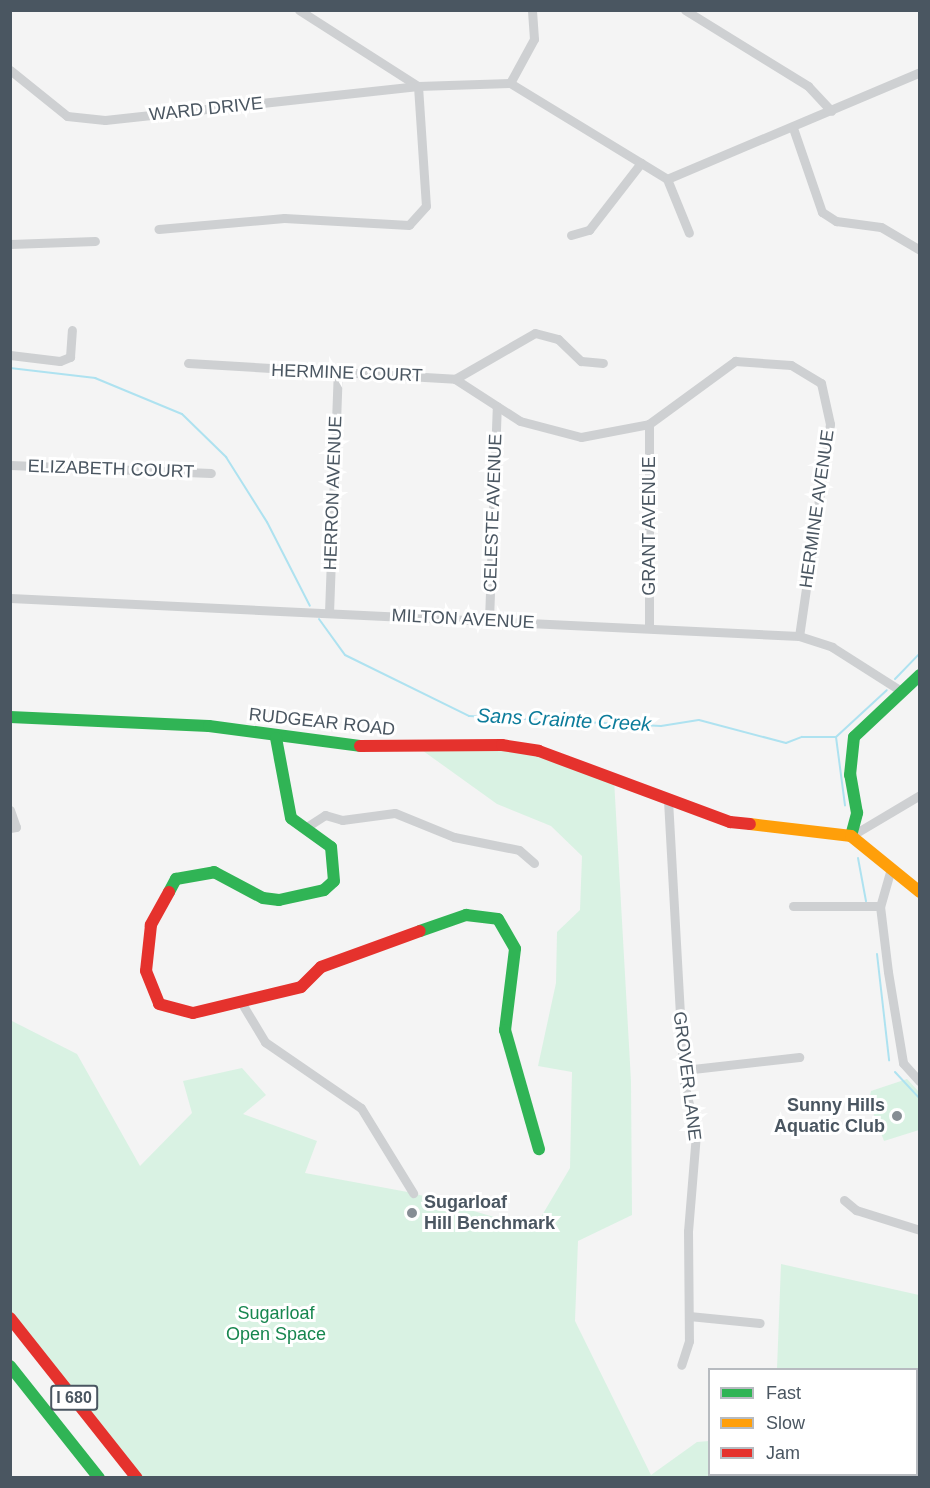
<!DOCTYPE html>
<style>
body{margin:0}
#map{position:relative;width:930px;height:1488px;overflow:hidden;background:#f4f4f4;font-family:Arial,sans-serif}
div>[style]{position:absolute}
.green>*{inset:0;background:#d9f2e3}
.stream>*{height:2px;margin:-1px;padding:0 1px;transform-origin:1px;border-radius:1px;background:#aee2f0}
.street>*{height:9px;margin:-4.5px;padding:0 4.5px;transform-origin:4.5px;border-radius:4.5px;background:#ced0d2}
.fast>*{height:12px;margin:-6px;padding:0 6px;transform-origin:6px;border-radius:6px;background:#30b455}
.slow>*{height:12px;margin:-6px;padding:0 6px;transform-origin:6px;border-radius:6px;background:#ff9f0a}
.jam>*{height:12px;margin:-6px;padding:0 6px;transform-origin:6px;border-radius:6px;background:#e5322d}
.dots>*{width:16px;height:16px;translate:-50% -50%;box-sizing:border-box;border:3px solid #fff;border-radius:50%}
span{translate:-50% -50%;white-space:nowrap;text-align:center;line-height:1.15;-webkit-text-stroke:6px #fff;paint-order:stroke}
.shield-label span{padding:2px 4px;background:#fff;border:2px solid;border-radius:4px;-webkit-text-stroke-width:0}
.shield-label{font-size:16px;color:#4a5661;font-weight:700}
.street-label{font-size:18px;color:#4a5661}
.poi-label{font-size:18px;color:#4a5661;font-weight:700}
.right{translate:-100% -50%;text-align:right}
.left{translate:0 -50%;text-align:left}
.park-label{font-size:18px;color:#17864f}
.water-label{font-size:20px;color:#0c7c9b;font-style:italic}
.frame{position:absolute;inset:0;border:12px solid #4a5661;pointer-events:none}
.legend{position:absolute;left:708px;top:1368px;width:210px;height:108px;box-sizing:border-box;background:#fff;border:2px solid #b7bbc0;margin:0;padding:8px 10px;list-style:none;font-size:18px;color:#4a5661}
.legend li{display:flex;align-items:center;gap:12px;height:30px}
.legend b{width:30px;border:2px solid #b7bbc0}
</style>
<div id="map">
<div class="green">
<i style="clip-path:polygon(502px 745px,614px 779px,631px 1081px,632px 1215px,578px 1241px,575px 1321px,651px 1475px,697px 1442px,709px 1441px,710px 1474px,916px 1474px,916px 1370px,777px 1369px,781px 1264px,919px 1295px,919px 1477px,137px 1477px,11px 1318px,10px 1020px,77px 1054px,140px 1166px,192px 1113px,183px 1081px,242px 1068px,266px 1095px,243px 1114px,317px 1141px,305px 1173px,413px 1193px,534px 1229px,570px 1168px,572px 1072px,538px 1066px,556px 983px,557px 932px,580px 910px,582px 856px,551px 826px,497px 804px,419px 748px)"></i>
<i style="clip-path:polygon(907px 1079px,919px 1092px,919px 1130px,884px 1141px,869px 1102px,871px 1091px)"></i>
</div>
<div class="stream">
<i style="left:10px;top:368px;width:86px;rotate:6.7deg"></i>
<i style="left:95px;top:378px;width:94px;rotate:22.5deg"></i>
<i style="left:182px;top:414px;width:62px;rotate:44.3deg"></i>
<i style="left:226px;top:457px;width:77px;rotate:57.8deg"></i>
<i style="left:267px;top:522px;width:94px;rotate:62.9deg"></i>
<i style="left:319px;top:619px;width:44px;rotate:54.2deg"></i>
<i style="left:345px;top:655px;width:138px;rotate:26.2deg"></i>
<i style="left:469px;top:716px;width:192px;rotate:3deg"></i>
<i style="left:661px;top:726px;width:38px;rotate:-9deg"></i>
<i style="left:699px;top:720px;width:90px;rotate:14.8deg"></i>
<i style="left:786px;top:743px;width:17px;rotate:-21deg"></i>
<i style="left:802px;top:737px;width:34px"></i>
<i style="left:836px;top:737px;width:69px;rotate:-42.7deg"></i>
<i style="left:895px;top:679px;width:36px;rotate:-46deg"></i>
<i style="left:836px;top:737px;width:69px;rotate:82.5deg"></i>
<i style="left:858px;top:858px;width:44px;rotate:79.5deg"></i>
<i style="left:877px;top:954px;width:107px;rotate:83.5deg"></i>
<i style="left:895px;top:1072px;width:37px;rotate:47deg"></i>
</div>
<div class="street">
<i style="left:299px;top:10px;width:141px;rotate:32.6deg"></i>
<i style="left:418px;top:86px;width:92px;rotate:-1.9deg"></i>
<i style="left:510px;top:83px;width:184px;rotate:31.4deg"></i>
<i style="left:685px;top:10px;width:145px;rotate:31.7deg"></i>
<i style="left:808px;top:86px;width:34px;rotate:47deg"></i>
<i style="left:10px;top:70px;width:73px;rotate:38.9deg"></i>
<i style="left:67px;top:116px;width:38px;rotate:6deg"></i>
<i style="left:105px;top:120px;width:315px;rotate:-6.2deg"></i>
<i style="left:418px;top:86px;width:120px;rotate:86.2deg"></i>
<i style="left:426px;top:206px;width:25px;rotate:132deg"></i>
<i style="left:409px;top:225px;width:125px;rotate:-176.8deg"></i>
<i style="left:284px;top:218px;width:126px;rotate:175deg"></i>
<i style="left:510px;top:83px;width:50px;rotate:-61.4deg"></i>
<i style="left:534px;top:39px;width:29px;rotate:-94deg"></i>
<i style="left:793px;top:128px;width:89px;rotate:71deg"></i>
<i style="left:822px;top:212px;width:17px;rotate:33deg"></i>
<i style="left:836px;top:221px;width:45px;rotate:7.6deg"></i>
<i style="left:881px;top:227px;width:45px;rotate:30.5deg"></i>
<i style="left:667px;top:179px;width:275px;rotate:-22.9deg"></i>
<i style="left:667px;top:179px;width:58px;rotate:67.8deg"></i>
<i style="left:571px;top:235px;width:19px;rotate:-16deg"></i>
<i style="left:589px;top:230px;width:85px;rotate:-52.2deg"></i>
<i style="left:10px;top:244px;width:85px;rotate:-2deg"></i>
<i style="left:10px;top:355px;width:50px;rotate:6.8deg"></i>
<i style="left:60px;top:361px;width:11px;rotate:-22deg"></i>
<i style="left:70px;top:357px;width:27px;rotate:-86deg"></i>
<i style="left:188px;top:363px;width:267px;rotate:3.4deg"></i>
<i style="left:455px;top:379px;width:77px;rotate:32.9deg"></i>
<i style="left:520px;top:421px;width:63px;rotate:14.7deg"></i>
<i style="left:581px;top:437px;width:69px;rotate:-10.8deg"></i>
<i style="left:649px;top:424px;width:107px;rotate:-36.2deg"></i>
<i style="left:735px;top:361px;width:56px;rotate:4.1deg"></i>
<i style="left:791px;top:365px;width:35px;rotate:31deg"></i>
<i style="left:821px;top:383px;width:42px;rotate:77.6deg"></i>
<i style="left:830px;top:424px;width:214px;rotate:98.3deg"></i>
<i style="left:455px;top:379px;width:92px;rotate:-29.9deg"></i>
<i style="left:535px;top:333px;width:24px;rotate:15deg"></i>
<i style="left:558px;top:339px;width:32px;rotate:44deg"></i>
<i style="left:581px;top:361px;width:22px;rotate:5deg"></i>
<i style="left:649px;top:424px;width:204px;rotate:90deg"></i>
<i style="left:10px;top:465px;width:201px;rotate:2.3deg"></i>
<i style="left:10px;top:598px;width:790px;rotate:2.76deg"></i>
<i style="left:799px;top:636px;width:35px;rotate:18deg"></i>
<i style="left:832px;top:647px;width:82px;rotate:32.5deg"></i>
<i style="left:329px;top:613px;width:240px;rotate:-87.9deg"></i>
<i style="left:489px;top:620px;width:214px;rotate:-87.9deg"></i>
<i style="left:668px;top:800px;width:283px;rotate:86.8deg"></i>
<i style="left:684px;top:1083px;width:52px;rotate:76.8deg"></i>
<i style="left:696px;top:1134px;width:97px;rotate:94.7deg"></i>
<i style="left:688px;top:1231px;width:110px;rotate:89.5deg"></i>
<i style="left:689px;top:1341px;width:25px;rotate:108deg"></i>
<i style="left:10px;top:810px;width:18px;rotate:71deg"></i>
<i style="left:16px;top:827px;width:6px;rotate:171deg"></i>
<i style="left:305px;top:828px;width:24px;rotate:-33deg"></i>
<i style="left:325px;top:815px;width:18px;rotate:16deg"></i>
<i style="left:342px;top:820px;width:53px;rotate:-7.5deg"></i>
<i style="left:395px;top:813px;width:64px;rotate:22.1deg"></i>
<i style="left:454px;top:837px;width:66px;rotate:11.3deg"></i>
<i style="left:519px;top:850px;width:20px;rotate:41deg"></i>
<i style="left:851px;top:836px;width:80px;rotate:-30.7deg"></i>
<i style="left:890px;top:872px;width:35px;rotate:106deg"></i>
<i style="left:880px;top:906px;width:66px;rotate:83.1deg"></i>
<i style="left:888px;top:972px;width:92px;rotate:80.6deg"></i>
<i style="left:903px;top:1063px;width:25px;rotate:48deg"></i>
<i style="left:793px;top:906px;width:87px"></i>
<i style="left:241px;top:1002px;width:47px;rotate:59deg"></i>
<i style="left:265px;top:1042px;width:116px;rotate:34.5deg"></i>
<i style="left:361px;top:1108px;width:100px;rotate:58.5deg"></i>
<i style="left:684px;top:1070px;width:116px;rotate:-6.4deg"></i>
<i style="left:844px;top:1200px;width:16px;rotate:40deg"></i>
<i style="left:856px;top:1210px;width:67px;rotate:17.4deg"></i>
<i style="left:689px;top:1316px;width:71px;rotate:5.6deg"></i>
</div>
<div class="fast">
<i style="left:10px;top:717px;width:199px;rotate:2.6deg"></i>
<i style="left:209px;top:726px;width:152px;rotate:7.5deg"></i>
<i style="left:851px;top:836px;width:24px;rotate:-75deg"></i>
<i style="left:857px;top:813px;width:39px;rotate:-100deg"></i>
<i style="left:850px;top:775px;width:38px;rotate:-84deg"></i>
<i style="left:854px;top:737px;width:91px;rotate:-43.2deg"></i>
<i style="left:169px;top:892px;width:15px;rotate:-62deg"></i>
<i style="left:176px;top:879px;width:39px;rotate:-10deg"></i>
<i style="left:214px;top:872px;width:55px;rotate:28deg"></i>
<i style="left:263px;top:898px;width:16px;rotate:7deg"></i>
<i style="left:279px;top:900px;width:46px;rotate:-12.5deg"></i>
<i style="left:324px;top:890px;width:13px;rotate:-42deg"></i>
<i style="left:334px;top:881px;width:34px;rotate:-95deg"></i>
<i style="left:331px;top:847px;width:49px;rotate:-144.1deg"></i>
<i style="left:291px;top:818px;width:81px;rotate:-100.6deg"></i>
<i style="left:420px;top:931px;width:49px;rotate:-19.2deg"></i>
<i style="left:466px;top:915px;width:32px;rotate:7deg"></i>
<i style="left:498px;top:919px;width:34px;rotate:60deg"></i>
<i style="left:515px;top:949px;width:82px;rotate:97deg"></i>
<i style="left:505px;top:1030px;width:124px;rotate:74.1deg"></i>
<i style="left:10px;top:1366px;width:143px;rotate:51.5deg"></i>
</div>
<div class="slow">
<i style="left:750px;top:824px;width:102px;rotate:6.8deg"></i>
<i style="left:851px;top:836px;width:89px;rotate:39.1deg"></i>
</div>
<div class="jam">
<i style="left:360px;top:746px;width:142px;rotate:-0.4deg"></i>
<i style="left:502px;top:745px;width:37px;rotate:9deg"></i>
<i style="left:539px;top:751px;width:204px;rotate:20.4deg"></i>
<i style="left:730px;top:822px;width:20px;rotate:6deg"></i>
<i style="left:169px;top:892px;width:38px;rotate:119deg"></i>
<i style="left:151px;top:925px;width:46px;rotate:96.2deg"></i>
<i style="left:146px;top:971px;width:35px;rotate:68deg"></i>
<i style="left:159px;top:1004px;width:35px;rotate:15deg"></i>
<i style="left:193px;top:1013px;width:111px;rotate:-13.5deg"></i>
<i style="left:301px;top:987px;width:28px;rotate:-45deg"></i>
<i style="left:321px;top:967px;width:105px;rotate:-20deg"></i>
<i style="left:10px;top:1318px;width:204px;rotate:51.6deg"></i>
</div>
<div class="dots">
<i style="left:897px;top:1116px;background:#868d94"></i>
<i style="left:412px;top:1213px;background:#868d94"></i>
</div>
<div class="shield-label">
<span style="left:74px;top:1398px">I 680</span>
</div>
<div class="street-label">
<span style="left:206px;top:109px;rotate:-6deg">WARD DRIVE</span>
<span style="left:347px;top:373px;rotate:2deg">HERMINE COURT</span>
<span style="left:111px;top:469px;rotate:2deg">ELIZABETH COURT</span>
<span style="left:333px;top:493px;rotate:-88deg">HERRON AVENUE</span>
<span style="left:817px;top:509px;rotate:-82deg">HERMINE AVENUE</span>
<span style="left:493px;top:513px;rotate:-88deg">CELESTE AVENUE</span>
<span style="left:649px;top:526px;rotate:-90deg">GRANT AVENUE</span>
<span style="left:463px;top:619px;rotate:3deg">MILTON AVENUE</span>
<span style="left:322px;top:722px;rotate:6deg">RUDGEAR ROAD</span>
<span style="left:687px;top:1076px;rotate:83deg">GROVER LANE</span>
</div>
<div class="poi-label">
<span class="right" style="left:885px;top:1116px">Sunny Hills<br>Aquatic Club</span>
<span class="left" style="left:424px;top:1213px">Sugarloaf<br>Hill Benchmark</span>
</div>
<div class="park-label">
<span style="left:276px;top:1324px">Sugarloaf<br>Open Space</span>
</div>
<div class="water-label">
<span style="left:564px;top:720px;rotate:3deg">Sans Crainte Creek</span>
</div>
<div class="frame"></div>
<ul class="legend">
<li><b style="height:8px;background:#30b455"></b>Fast</li>
<li><b style="height:8px;background:#ff9f0a"></b>Slow</li>
<li><b style="height:8px;background:#e5322d"></b>Jam</li>
</ul>
</div>
